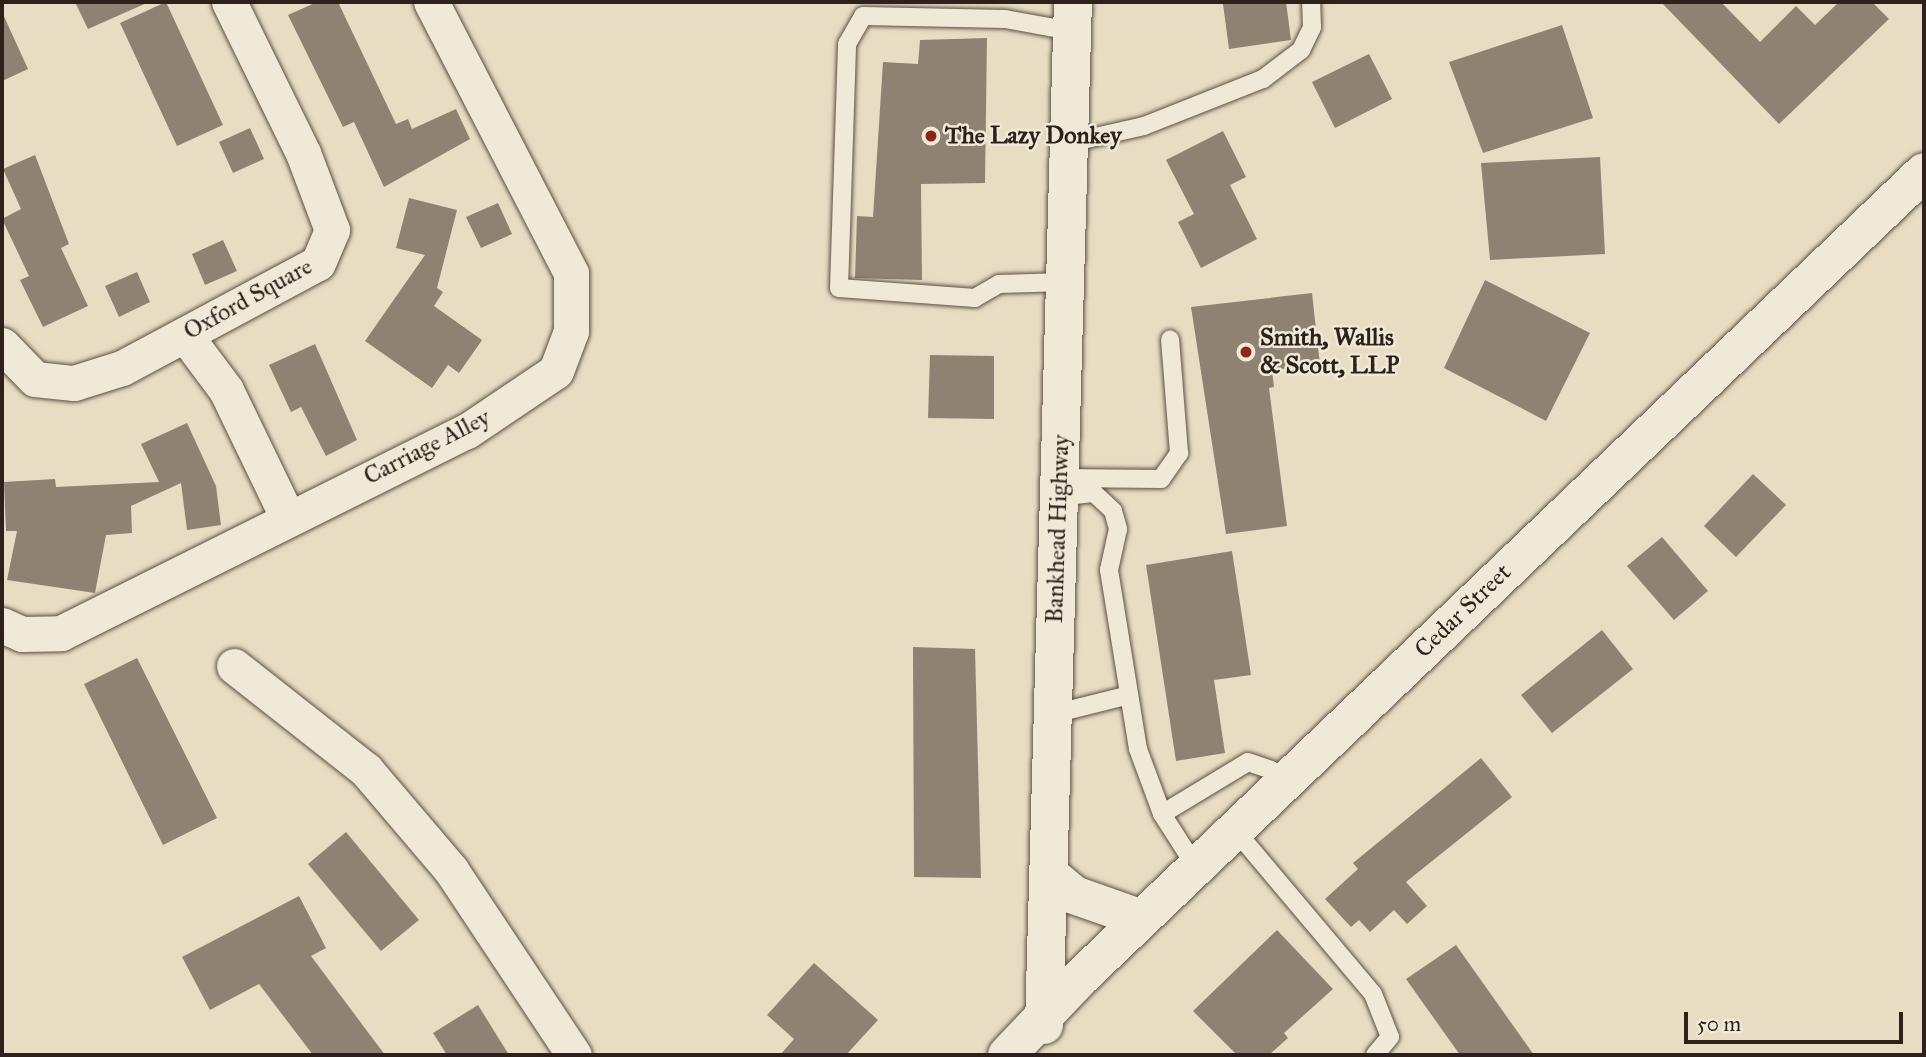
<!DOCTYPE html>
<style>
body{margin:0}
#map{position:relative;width:1926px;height:1057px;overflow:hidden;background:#e8ddc3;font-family:"IM FELL Great Primer",serif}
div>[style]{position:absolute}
.building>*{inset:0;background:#8f8272}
.roads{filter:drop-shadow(0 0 2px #5c4f44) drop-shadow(0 0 2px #5c4f44)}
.lane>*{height:18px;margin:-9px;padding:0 9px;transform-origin:9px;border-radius:9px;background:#f0e9d8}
.street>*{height:35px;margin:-17.5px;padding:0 17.5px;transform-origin:17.5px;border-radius:17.5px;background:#f0e9d8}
.secondary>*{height:38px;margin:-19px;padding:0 19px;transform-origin:19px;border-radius:19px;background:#f0e9d8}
.dots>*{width:19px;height:19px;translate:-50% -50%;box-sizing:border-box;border:4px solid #f0e9d8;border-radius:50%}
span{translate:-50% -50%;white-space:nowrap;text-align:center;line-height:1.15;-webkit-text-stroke:5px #f0e9d8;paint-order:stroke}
.poi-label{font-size:24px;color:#2e201a;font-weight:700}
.left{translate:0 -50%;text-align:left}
.street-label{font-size:24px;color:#2e201a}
.frame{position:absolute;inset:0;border:4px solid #2e201a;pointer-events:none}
.scale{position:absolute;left:1684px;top:1012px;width:219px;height:32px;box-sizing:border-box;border:4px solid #2e201a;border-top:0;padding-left:9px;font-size:21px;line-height:24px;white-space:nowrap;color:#2e201a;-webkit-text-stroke:5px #f0e9d8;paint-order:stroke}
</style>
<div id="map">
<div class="building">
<i style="clip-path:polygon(75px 2px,149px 2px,88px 29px)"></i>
<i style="clip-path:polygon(166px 2px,223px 125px,177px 146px,120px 23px)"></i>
<i style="clip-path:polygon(317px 2px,338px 2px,396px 124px,408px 119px,412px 129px,456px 109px,470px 139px,384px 187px,354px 122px,343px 127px,288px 15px)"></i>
<i style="clip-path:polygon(1286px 2px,1291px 40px,1229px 49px,1223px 4px)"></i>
<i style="clip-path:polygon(1661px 2px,1721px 2px,1760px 42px,1796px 6px,1815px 25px,1839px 2px,1872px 2px,1889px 19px,1779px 124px)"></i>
<i style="clip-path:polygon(2px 12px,28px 69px,2px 81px)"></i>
<i style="clip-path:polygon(1562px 25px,1593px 118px,1483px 153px,1449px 62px)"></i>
<i style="clip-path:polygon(987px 38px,985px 183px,921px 184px,922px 280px,855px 278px,857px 216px,873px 217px,883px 62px,918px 64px,920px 40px)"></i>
<i style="clip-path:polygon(1369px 54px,1392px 99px,1335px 128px,1312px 82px)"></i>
<i style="clip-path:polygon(250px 128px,264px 159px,233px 173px,219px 142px)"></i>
<i style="clip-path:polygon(1223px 131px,1246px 177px,1230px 185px,1257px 239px,1201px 268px,1178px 222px,1194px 214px,1166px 160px)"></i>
<i style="clip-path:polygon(35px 155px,69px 244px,61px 248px,88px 306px,43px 327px,20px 280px,29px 276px,2px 219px,21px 209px,3px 169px)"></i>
<i style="clip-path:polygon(1600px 157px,1605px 254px,1490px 260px,1481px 163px)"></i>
<i style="clip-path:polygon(409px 198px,457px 210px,437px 288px,443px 292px,434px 306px,482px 340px,459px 373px,448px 365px,432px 388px,365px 341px,425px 255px,396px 248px)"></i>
<i style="clip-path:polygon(498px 203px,512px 234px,481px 248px,466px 217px)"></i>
<i style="clip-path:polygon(223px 240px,237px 271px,205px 285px,192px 254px)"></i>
<i style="clip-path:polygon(137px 272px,150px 302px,119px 317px,105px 286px)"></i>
<i style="clip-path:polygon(1485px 280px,1590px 333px,1546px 421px,1444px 368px)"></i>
<i style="clip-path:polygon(1312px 293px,1320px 365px,1272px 370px,1274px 387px,1269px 388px,1287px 526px,1226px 534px,1191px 307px)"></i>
<i style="clip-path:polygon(315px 344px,357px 440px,326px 456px,301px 407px,291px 412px,269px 365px)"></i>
<i style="clip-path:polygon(930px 355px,994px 356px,994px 419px,928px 418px)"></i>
<i style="clip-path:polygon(187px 423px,216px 486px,221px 525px,187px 530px,181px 483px,131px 506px,132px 533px,106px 535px,95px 593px,7px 580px,17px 531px,6px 531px,4px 482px,55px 479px,56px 487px,159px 482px,141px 444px)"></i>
<i style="clip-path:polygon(1753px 474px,1786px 505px,1736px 557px,1704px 526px)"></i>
<i style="clip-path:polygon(1662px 537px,1708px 591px,1674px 620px,1627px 566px)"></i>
<i style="clip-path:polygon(1232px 551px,1251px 675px,1214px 680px,1225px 753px,1176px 761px,1146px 565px)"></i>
<i style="clip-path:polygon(1602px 630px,1633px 669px,1552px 733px,1521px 695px)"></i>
<i style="clip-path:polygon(913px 647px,975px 649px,981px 878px,914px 877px)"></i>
<i style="clip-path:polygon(137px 658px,217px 818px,163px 845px,84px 684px)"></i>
<i style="clip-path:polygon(1481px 758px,1512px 797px,1406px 882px,1427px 906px,1407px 924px,1394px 910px,1370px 932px,1359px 920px,1351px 927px,1325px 899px,1358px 869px,1353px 863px)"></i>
<i style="clip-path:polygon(346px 832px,419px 920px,381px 951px,308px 864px)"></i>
<i style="clip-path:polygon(299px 896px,326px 948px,311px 956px,385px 1055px,313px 1055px,259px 984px,210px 1010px,182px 957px)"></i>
<i style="clip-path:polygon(1277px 930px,1333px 989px,1284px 1033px,1288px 1038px,1269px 1055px,1237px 1055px,1193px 1011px)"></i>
<i style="clip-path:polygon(1456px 945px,1534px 1055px,1460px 1055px,1406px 979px)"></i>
<i style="clip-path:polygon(814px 963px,878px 1020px,846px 1055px,780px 1055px,794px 1039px,767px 1015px)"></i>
<i style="clip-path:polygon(478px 1005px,509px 1055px,447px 1055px,433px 1033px)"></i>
</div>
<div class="roads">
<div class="lane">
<i style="left:1069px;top:143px;width:77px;rotate:-12.8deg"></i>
<i style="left:1144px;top:126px;width:128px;rotate:-21.6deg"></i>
<i style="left:1263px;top:79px;width:48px;rotate:-37.3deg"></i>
<i style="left:1301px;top:50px;width:25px;rotate:-64deg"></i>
<i style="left:1312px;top:27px;width:25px;rotate:-92deg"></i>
<i style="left:1065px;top:282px;width:66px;rotate:178.3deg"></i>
<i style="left:999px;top:284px;width:28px;rotate:150deg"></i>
<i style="left:975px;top:298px;width:136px;rotate:-175.8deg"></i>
<i style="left:839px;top:288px;width:244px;rotate:-88.1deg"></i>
<i style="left:847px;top:44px;width:32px;rotate:-60deg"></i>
<i style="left:863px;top:16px;width:142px;rotate:1.2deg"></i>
<i style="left:1005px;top:19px;width:68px;rotate:10.2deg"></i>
<i style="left:1059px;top:478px;width:102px;rotate:0.6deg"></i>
<i style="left:1161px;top:479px;width:32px;rotate:-55deg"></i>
<i style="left:1179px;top:453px;width:114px;rotate:-94.5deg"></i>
<i style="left:1059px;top:497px;width:35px;rotate:-7deg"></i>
<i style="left:1094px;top:493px;width:26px;rotate:43deg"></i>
<i style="left:1113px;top:511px;width:19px;rotate:74deg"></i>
<i style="left:1118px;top:529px;width:42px;rotate:102.4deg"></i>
<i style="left:1109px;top:570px;width:181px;rotate:80.8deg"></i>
<i style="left:1138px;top:749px;width:69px;rotate:69.7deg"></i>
<i style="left:1162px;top:814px;width:63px;rotate:57.3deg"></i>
<i style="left:1053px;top:714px;width:78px;rotate:-14deg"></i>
<i style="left:1162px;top:814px;width:100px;rotate:-31.2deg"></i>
<i style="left:1248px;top:762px;width:24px;rotate:19deg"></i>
<i style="left:1271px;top:770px;width:20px;rotate:70deg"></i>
<i style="left:1235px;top:830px;width:214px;rotate:49.9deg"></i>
<i style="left:1373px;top:994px;width:46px;rotate:68.4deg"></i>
<i style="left:1390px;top:1037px;width:23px;rotate:130deg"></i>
</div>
<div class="street">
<i style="left:185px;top:335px;width:69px;rotate:53.3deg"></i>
<i style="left:226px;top:390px;width:140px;rotate:64.2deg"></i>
<i style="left:2px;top:345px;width:47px;rotate:45.9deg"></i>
<i style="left:35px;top:379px;width:39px;rotate:6deg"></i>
<i style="left:74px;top:383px;width:50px;rotate:-17.4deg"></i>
<i style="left:122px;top:368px;width:222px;rotate:-28.2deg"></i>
<i style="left:318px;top:263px;width:36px;rotate:-67deg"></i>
<i style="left:332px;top:230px;width:82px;rotate:-110.6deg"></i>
<i style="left:303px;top:153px;width:168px;rotate:-116.1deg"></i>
<i style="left:2px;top:625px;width:22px;rotate:24deg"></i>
<i style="left:22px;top:634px;width:39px;rotate:-1deg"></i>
<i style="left:61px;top:633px;width:453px;rotate:-26.5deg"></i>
<i style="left:467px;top:431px;width:107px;rotate:-34deg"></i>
<i style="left:556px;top:371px;width:43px;rotate:-69.4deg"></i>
<i style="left:571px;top:331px;width:58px;rotate:-90deg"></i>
<i style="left:571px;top:273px;width:305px;rotate:-117.3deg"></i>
<i style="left:234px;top:666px;width:168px;rotate:38.2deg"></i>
<i style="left:366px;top:770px;width:131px;rotate:49.6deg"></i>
<i style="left:451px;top:870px;width:222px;rotate:56.4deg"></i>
</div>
<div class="secondary">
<i style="left:1048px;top:873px;width:34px;rotate:40deg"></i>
<i style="left:1074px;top:895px;width:72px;rotate:19.4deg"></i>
<i style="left:1044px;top:1025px;width:1023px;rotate:-88.38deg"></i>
<i style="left:1007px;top:1055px;width:105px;rotate:-46.5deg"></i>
<i style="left:1079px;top:979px;width:1168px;rotate:-43.68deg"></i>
</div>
</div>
<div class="dots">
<i style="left:931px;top:136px;background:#8f2418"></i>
<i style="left:1246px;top:352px;background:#8f2418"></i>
</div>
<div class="poi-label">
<span class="left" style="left:945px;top:136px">The Lazy Donkey</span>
<span class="left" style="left:1260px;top:352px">Smith, Wallis<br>&amp; Scott, LLP</span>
</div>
<div class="street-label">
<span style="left:248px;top:299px;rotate:-29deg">Oxford Square</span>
<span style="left:427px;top:447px;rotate:-27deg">Carriage Alley</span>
<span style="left:1058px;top:529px;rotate:-88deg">Bankhead Highway</span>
<span style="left:1463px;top:611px;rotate:-44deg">Cedar Street</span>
</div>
<div class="frame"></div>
<div class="scale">50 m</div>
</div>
